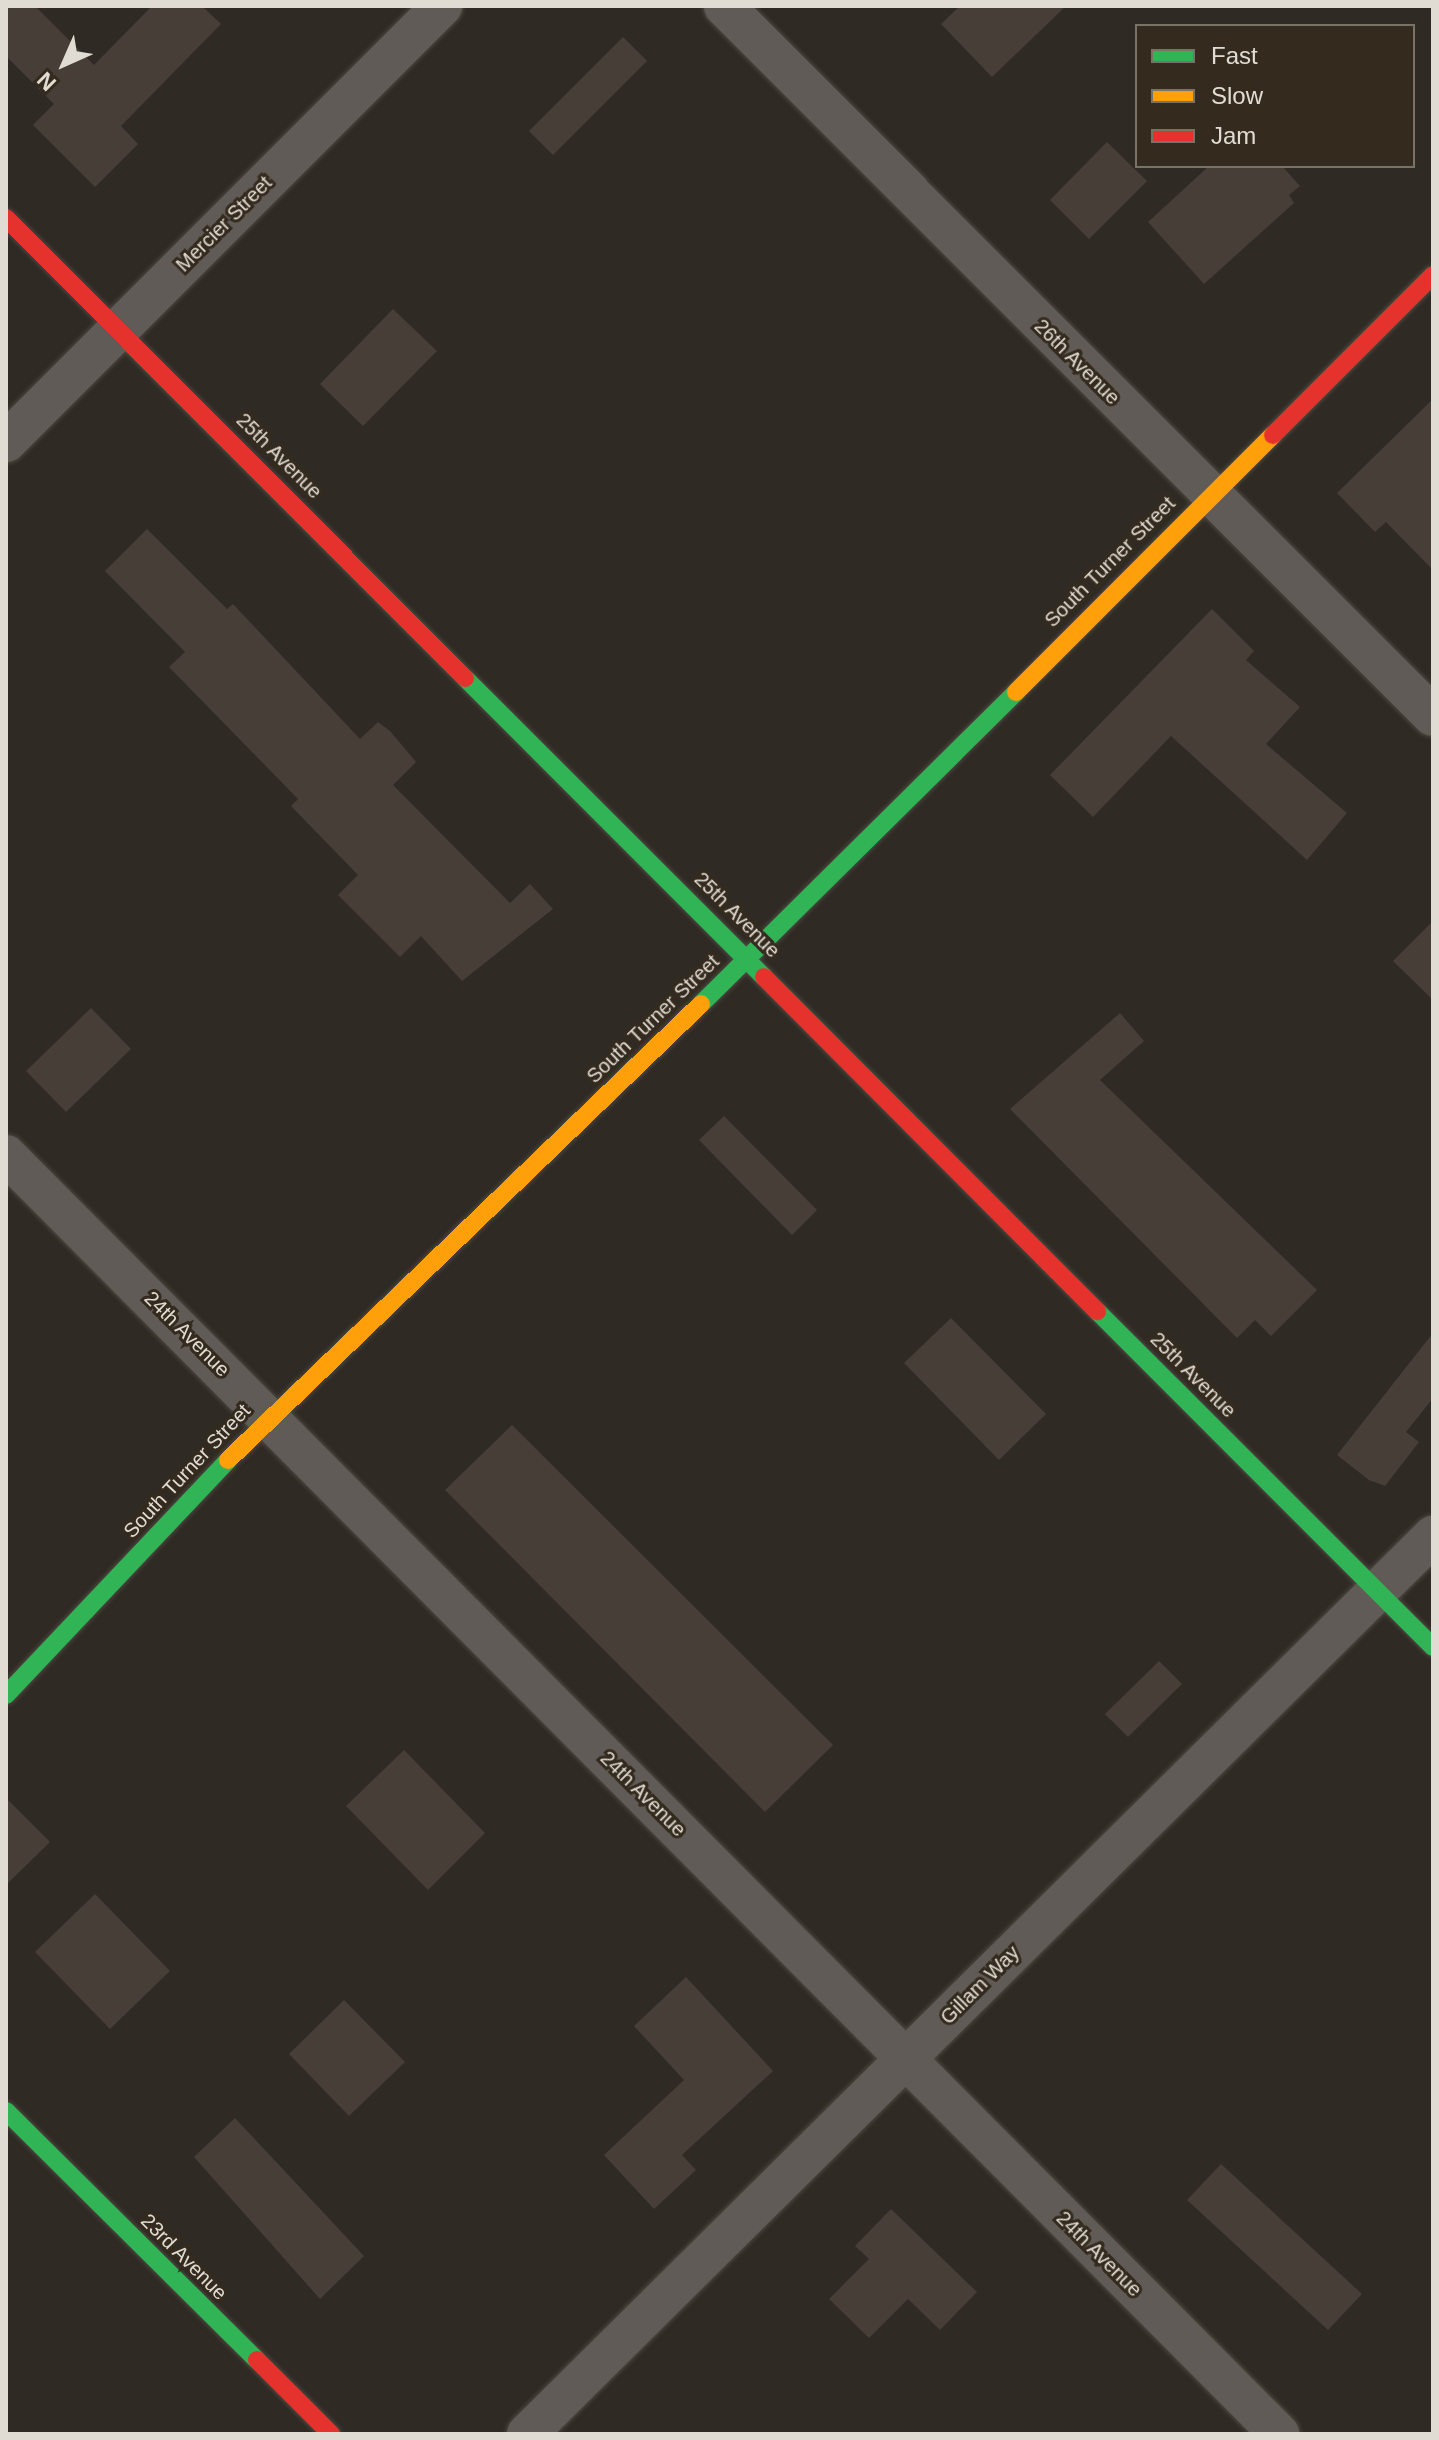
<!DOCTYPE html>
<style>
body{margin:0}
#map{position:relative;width:1439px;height:2440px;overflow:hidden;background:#2f2a23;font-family:Helvetica,sans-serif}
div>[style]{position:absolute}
.building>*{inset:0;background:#473e38}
.roads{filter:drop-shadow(0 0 2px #4b4740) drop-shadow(0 0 2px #4b4740)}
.street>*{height:40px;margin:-20px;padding:0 20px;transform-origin:20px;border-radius:20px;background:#605b56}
.fast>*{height:18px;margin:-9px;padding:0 9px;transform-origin:9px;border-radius:9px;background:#30b455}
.slow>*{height:18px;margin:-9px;padding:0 9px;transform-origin:9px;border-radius:9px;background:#ff9f0a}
.jam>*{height:18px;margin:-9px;padding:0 9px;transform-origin:9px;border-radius:9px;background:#e5322d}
span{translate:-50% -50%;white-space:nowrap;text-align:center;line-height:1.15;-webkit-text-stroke:6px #342b1e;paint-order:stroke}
.street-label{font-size:20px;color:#e1dcd3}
.frame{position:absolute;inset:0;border:8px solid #e1dcd3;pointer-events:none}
.legend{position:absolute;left:1135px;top:24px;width:280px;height:144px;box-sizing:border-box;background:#342b1e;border:2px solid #797266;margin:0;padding:10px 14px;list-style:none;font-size:24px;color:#e1dcd3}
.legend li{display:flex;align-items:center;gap:16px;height:40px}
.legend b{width:40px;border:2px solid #797266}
.north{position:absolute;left:24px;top:24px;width:80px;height:80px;-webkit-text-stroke:6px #342b1e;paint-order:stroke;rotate:225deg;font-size:22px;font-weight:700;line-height:32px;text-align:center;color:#e1dcd3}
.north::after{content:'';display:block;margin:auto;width:28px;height:36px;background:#e1dcd3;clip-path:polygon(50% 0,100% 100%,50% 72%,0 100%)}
</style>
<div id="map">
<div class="building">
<i style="clip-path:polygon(6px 6px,35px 6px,94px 65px,152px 6px,202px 6px,221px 24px,121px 126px,138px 144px,95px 187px,33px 125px,54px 104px,6px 56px)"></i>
<i style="clip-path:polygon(960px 6px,1066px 6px,992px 77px,941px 24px)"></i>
<i style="clip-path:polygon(623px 37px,647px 61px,553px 155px,529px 131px)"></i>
<i style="clip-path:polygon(1107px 142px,1147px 181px,1089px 239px,1050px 200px)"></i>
<i style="clip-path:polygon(1209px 166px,1282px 166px,1300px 186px,1289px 195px,1294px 203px,1204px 284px,1148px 222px)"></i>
<i style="clip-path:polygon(393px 309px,437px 351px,363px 426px,320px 384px)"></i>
<i style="clip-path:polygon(1433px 399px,1433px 570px,1386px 522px,1375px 532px,1337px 493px)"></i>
<i style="clip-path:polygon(147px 529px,227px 609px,233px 604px,360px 739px,378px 722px,390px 731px,416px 762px,393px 785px,510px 903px,530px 884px,553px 909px,462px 981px,421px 936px,400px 957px,338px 895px,358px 875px,291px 806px,298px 799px,169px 667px,185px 652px,105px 571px)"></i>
<i style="clip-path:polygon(1212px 609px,1254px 651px,1246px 660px,1300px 707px,1266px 744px,1347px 813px,1307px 860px,1171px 736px,1093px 817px,1050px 775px)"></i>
<i style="clip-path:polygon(1433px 921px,1433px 1000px,1393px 961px)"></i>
<i style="clip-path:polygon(91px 1008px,131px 1049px,66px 1112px,26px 1071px)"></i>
<i style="clip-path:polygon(1120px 1013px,1144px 1041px,1100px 1080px,1317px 1290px,1271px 1336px,1255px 1320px,1237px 1338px,1010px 1109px)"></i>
<i style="clip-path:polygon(724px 1116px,817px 1210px,792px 1235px,699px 1140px)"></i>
<i style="clip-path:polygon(951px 1318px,1046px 1414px,999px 1460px,904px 1363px)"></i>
<i style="clip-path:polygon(1433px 1333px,1433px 1398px,1406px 1432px,1419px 1442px,1385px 1486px,1369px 1480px,1337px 1455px)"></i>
<i style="clip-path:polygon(512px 1425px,833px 1745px,765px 1812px,445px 1490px)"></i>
<i style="clip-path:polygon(1159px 1661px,1182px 1684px,1128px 1737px,1105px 1714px)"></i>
<i style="clip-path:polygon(404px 1750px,485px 1833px,428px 1890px,346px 1806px)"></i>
<i style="clip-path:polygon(6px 1798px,50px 1842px,6px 1885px)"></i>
<i style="clip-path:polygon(95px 1894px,170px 1971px,110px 2029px,35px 1952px)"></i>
<i style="clip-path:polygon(686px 1977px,773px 2071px,682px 2155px,696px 2170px,654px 2209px,604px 2155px,684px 2080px,634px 2026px)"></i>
<i style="clip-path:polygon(344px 2000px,405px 2062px,349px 2116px,289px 2054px)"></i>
<i style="clip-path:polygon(235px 2118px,364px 2256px,320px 2299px,194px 2157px)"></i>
<i style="clip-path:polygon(1221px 2164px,1362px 2294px,1328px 2330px,1187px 2200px)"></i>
<i style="clip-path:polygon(891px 2209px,977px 2292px,940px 2330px,908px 2299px,869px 2338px,829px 2299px,869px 2259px,855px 2246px)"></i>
</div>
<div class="roads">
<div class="street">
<i style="left:724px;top:6px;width:1003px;rotate:45.04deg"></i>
<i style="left:6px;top:442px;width:617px;rotate:-45deg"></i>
<i style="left:6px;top:1155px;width:1805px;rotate:45.13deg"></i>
<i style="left:527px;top:2434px;width:1276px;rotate:-44.75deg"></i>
</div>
<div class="fast">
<i style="left:465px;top:678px;width:423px;rotate:45deg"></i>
<i style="left:701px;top:1004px;width:443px;rotate:-44.7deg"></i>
<i style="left:1097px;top:1311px;width:475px;rotate:45deg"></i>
<i style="left:6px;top:1695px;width:323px;rotate:-46.6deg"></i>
<i style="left:6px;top:2111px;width:354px;rotate:44.8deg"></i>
</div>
<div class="slow">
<i style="left:1016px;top:692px;width:363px;rotate:-45deg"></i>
<i style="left:228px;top:1460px;width:657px;rotate:-43.95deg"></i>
</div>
<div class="jam">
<i style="left:6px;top:218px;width:650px;rotate:45.06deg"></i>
<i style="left:1273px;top:435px;width:226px;rotate:-45deg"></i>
<i style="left:764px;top:977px;width:472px;rotate:45.1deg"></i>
<i style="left:257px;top:2360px;width:105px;rotate:45deg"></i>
</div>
</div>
<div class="street-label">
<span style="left:224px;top:224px;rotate:-45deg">Mercier Street</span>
<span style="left:1077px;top:362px;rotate:45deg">26th Avenue</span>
<span style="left:279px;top:456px;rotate:45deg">25th Avenue</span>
<span style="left:1110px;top:562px;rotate:-45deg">South Turner Street</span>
<span style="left:737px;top:915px;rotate:45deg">25th Avenue</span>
<span style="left:653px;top:1019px;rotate:-44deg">South Turner Street</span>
<span style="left:187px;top:1334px;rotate:45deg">24th Avenue</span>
<span style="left:1193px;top:1375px;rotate:45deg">25th Avenue</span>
<span style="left:187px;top:1471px;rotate:-47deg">South Turner Street</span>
<span style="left:643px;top:1794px;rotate:45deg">24th Avenue</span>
<span style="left:980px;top:1985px;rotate:-45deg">Gillam Way</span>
<span style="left:1099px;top:2254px;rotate:45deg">24th Avenue</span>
<span style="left:184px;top:2257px;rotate:45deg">23rd Avenue</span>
</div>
<div class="frame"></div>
<ul class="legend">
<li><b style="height:10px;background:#30b455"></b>Fast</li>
<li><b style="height:10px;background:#ff9f0a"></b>Slow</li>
<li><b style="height:10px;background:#e5322d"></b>Jam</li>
</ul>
<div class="north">N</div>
</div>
